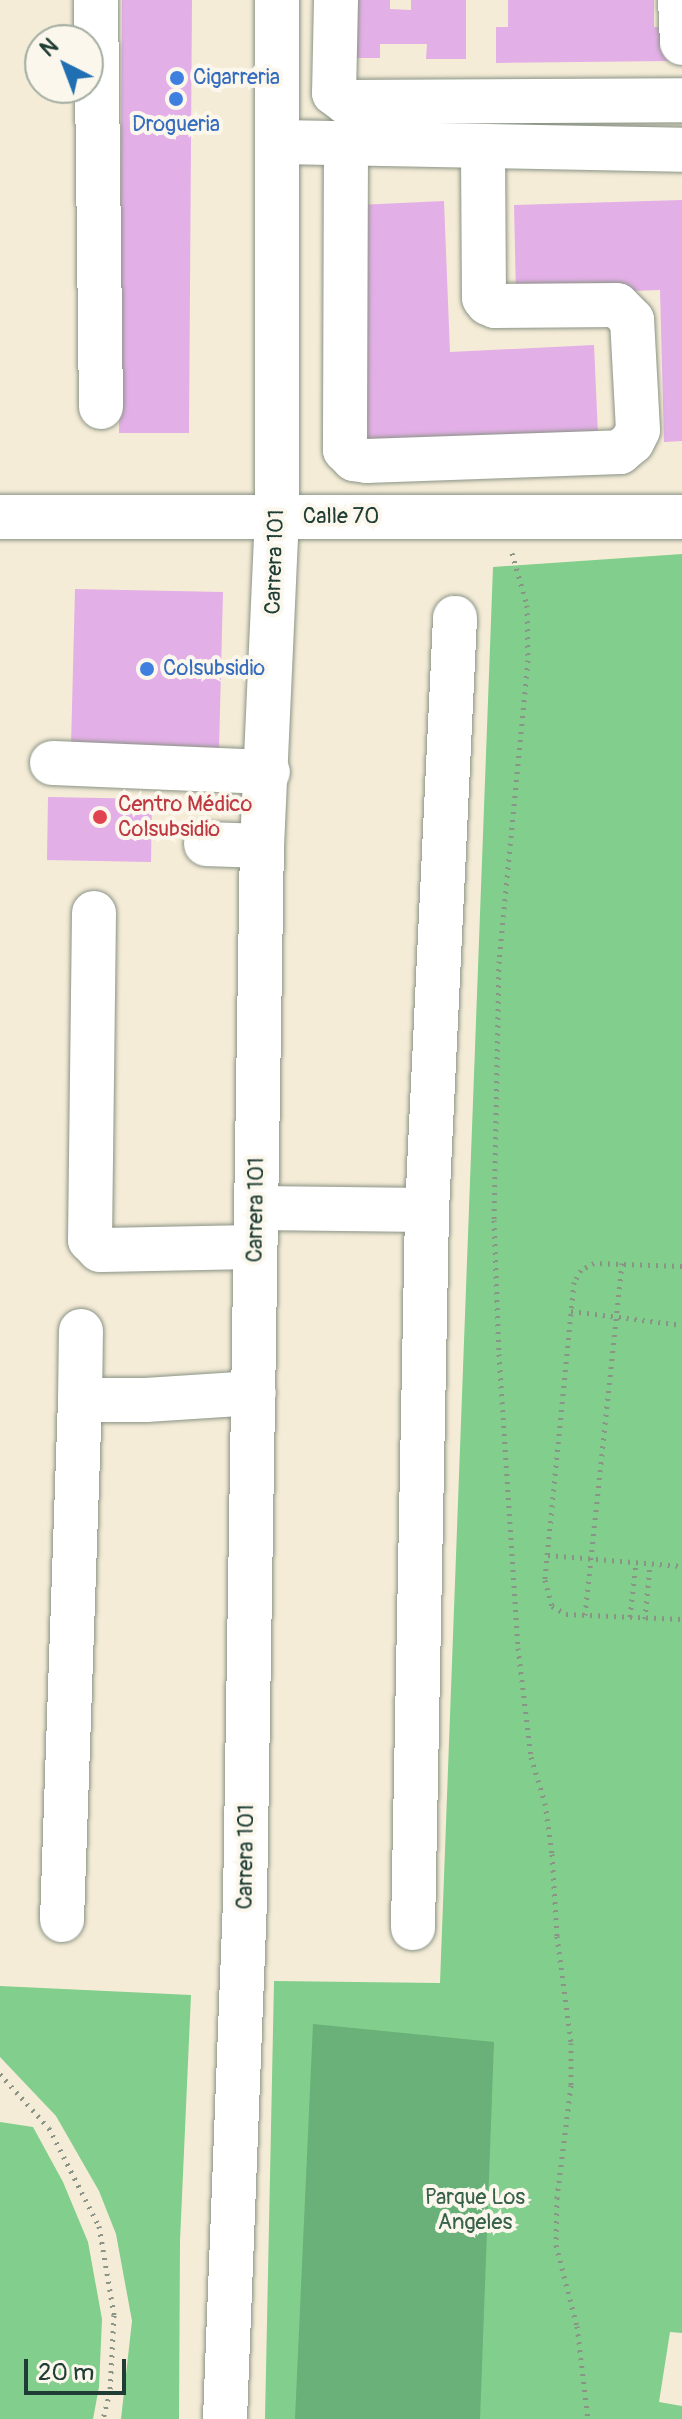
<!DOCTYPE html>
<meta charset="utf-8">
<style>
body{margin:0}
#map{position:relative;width:682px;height:2419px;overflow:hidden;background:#f5ecd7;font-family:Pangolin,sans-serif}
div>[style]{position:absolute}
.green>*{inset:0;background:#82ce8c}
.forest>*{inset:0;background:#69b178}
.building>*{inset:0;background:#e3afe7}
.path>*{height:5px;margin-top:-2.5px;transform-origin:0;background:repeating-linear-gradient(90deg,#8a9486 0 2px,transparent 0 8px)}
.roads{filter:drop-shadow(0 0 2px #8a9486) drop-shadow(0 0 2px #8a9486)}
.minor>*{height:44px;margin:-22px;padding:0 22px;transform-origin:22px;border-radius:22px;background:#fff}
.dots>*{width:22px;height:22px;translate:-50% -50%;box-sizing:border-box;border:4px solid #fbf7ec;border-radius:50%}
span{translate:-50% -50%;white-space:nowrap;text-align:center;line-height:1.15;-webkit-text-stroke:8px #fbf7ec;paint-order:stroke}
.shop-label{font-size:22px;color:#366cbe}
.left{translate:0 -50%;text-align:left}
.street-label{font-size:22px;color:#1f3d34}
.health-label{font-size:22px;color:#be3a42}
.park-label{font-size:22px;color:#38614a}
.north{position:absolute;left:24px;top:24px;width:80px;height:80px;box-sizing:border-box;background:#fbf7ec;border:2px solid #a3ada2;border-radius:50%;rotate:318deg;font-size:22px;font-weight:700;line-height:32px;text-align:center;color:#1f3d34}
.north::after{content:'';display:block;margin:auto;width:28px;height:36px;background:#1f6fb2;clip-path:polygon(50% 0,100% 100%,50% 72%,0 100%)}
.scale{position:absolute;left:24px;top:2359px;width:102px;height:36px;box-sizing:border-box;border:4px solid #1f3d34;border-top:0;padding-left:10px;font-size:24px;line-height:28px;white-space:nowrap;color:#1f3d34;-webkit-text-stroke:6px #fbf7ec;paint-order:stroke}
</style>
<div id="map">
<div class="green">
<i style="clip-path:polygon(682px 554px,682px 2333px,670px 2332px,659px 2402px,682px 2406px,682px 2419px,265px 2419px,274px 1981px,440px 1983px,493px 567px)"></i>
<i style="clip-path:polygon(0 1986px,191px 1995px,180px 2241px,179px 2419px,121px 2419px,132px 2321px,116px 2234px,99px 2191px,56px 2116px,0 2057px)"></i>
<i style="clip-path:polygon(0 2122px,33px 2127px,63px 2182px,88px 2242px,102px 2319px,99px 2387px,93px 2419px,0 2419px)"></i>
</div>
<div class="forest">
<i style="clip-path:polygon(313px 2024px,494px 2042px,480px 2419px,295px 2419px)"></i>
</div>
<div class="building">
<i style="clip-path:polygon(122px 0,192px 0,189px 433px,119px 433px)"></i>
<i style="clip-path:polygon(348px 0,390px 0,390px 9px,411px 10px,411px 0,466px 0,466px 59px,426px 59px,427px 44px,380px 44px,380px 58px,348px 58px)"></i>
<i style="clip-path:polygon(508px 0,654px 0,654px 27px,672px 27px,672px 61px,496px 63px,496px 27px,508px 27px)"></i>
<i style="clip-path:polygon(682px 200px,682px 441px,664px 442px,660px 290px,516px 295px,514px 205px)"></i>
<i style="clip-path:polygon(444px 201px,450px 352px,594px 345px,598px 434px,368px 446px,358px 205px)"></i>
<i style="clip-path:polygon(75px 589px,223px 592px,219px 749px,71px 746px)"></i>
<i style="clip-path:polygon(48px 797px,152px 799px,151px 862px,47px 860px)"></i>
</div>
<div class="path">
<i style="left:512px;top:553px;width:54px;rotate:73.9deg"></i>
<i style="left:527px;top:605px;width:55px;rotate:89deg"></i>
<i style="left:528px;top:660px;width:302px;rotate:95.5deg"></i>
<i style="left:499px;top:961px;width:259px;rotate:91.1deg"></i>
<i style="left:494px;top:1220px;width:134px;rotate:87.9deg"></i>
<i style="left:499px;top:1354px;width:295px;rotate:86.3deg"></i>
<i style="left:518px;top:1648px;width:110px;rotate:83.2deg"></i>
<i style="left:531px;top:1757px;width:48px;rotate:73.1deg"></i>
<i style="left:545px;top:1803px;width:51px;rotate:82.2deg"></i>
<i style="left:552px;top:1854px;width:82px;rotate:86.5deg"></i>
<i style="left:557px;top:1936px;width:108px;rotate:82.5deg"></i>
<i style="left:571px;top:2043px;width:42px;rotate:90deg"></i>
<i style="left:571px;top:2085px;width:113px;rotate:97.1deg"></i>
<i style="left:557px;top:2197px;width:48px;rotate:91.2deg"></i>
<i style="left:556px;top:2245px;width:84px;rotate:75.5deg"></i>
<i style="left:577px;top:2326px;width:94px;rotate:83.3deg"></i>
<i style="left:682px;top:1266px;width:88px;rotate:-178deg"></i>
<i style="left:594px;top:1263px;width:15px;rotate:152deg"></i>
<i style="left:581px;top:1270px;width:14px;rotate:120deg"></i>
<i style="left:574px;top:1282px;width:299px;rotate:95.6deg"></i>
<i style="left:545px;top:1580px;width:27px;rotate:75deg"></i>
<i style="left:552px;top:1606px;width:16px;rotate:30deg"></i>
<i style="left:566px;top:1614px;width:116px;rotate:2.5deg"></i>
<i style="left:571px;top:1311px;width:112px;rotate:7.2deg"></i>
<i style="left:548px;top:1555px;width:134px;rotate:4.7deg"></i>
<i style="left:585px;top:1615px;width:354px;rotate:-84deg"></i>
<i style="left:630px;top:1617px;width:55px;rotate:-83.8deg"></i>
<i style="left:645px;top:1619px;width:55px;rotate:-84.8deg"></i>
<i style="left:0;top:2074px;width:73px;rotate:47.8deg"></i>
<i style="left:49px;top:2128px;width:110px;rotate:63deg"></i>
<i style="left:99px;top:2226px;width:90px;rotate:80.4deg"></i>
<i style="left:114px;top:2315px;width:76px;rotate:93deg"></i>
<i style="left:110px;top:2391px;width:29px;rotate:104deg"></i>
</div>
<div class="roads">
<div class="minor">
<i style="left:96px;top:0;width:407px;rotate:89.3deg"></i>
<i style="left:336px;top:0;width:93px;rotate:91.2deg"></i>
<i style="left:334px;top:93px;width:15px;rotate:37deg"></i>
<i style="left:346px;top:102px;width:336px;rotate:-0.3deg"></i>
<i style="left:680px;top:0;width:43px;rotate:87.3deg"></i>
<i style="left:280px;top:142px;width:402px;rotate:1.1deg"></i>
<i style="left:346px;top:146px;width:304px;rotate:90.2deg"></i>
<i style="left:345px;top:450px;width:13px;rotate:45deg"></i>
<i style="left:354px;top:459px;width:12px;rotate:9deg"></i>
<i style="left:366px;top:461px;width:254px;rotate:-2deg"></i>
<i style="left:620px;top:452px;width:16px;rotate:-40deg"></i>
<i style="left:632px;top:442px;width:13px;rotate:-63deg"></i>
<i style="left:638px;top:430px;width:110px;rotate:-93.1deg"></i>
<i style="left:632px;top:320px;width:21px;rotate:-135deg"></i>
<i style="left:617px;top:305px;width:122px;rotate:179.5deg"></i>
<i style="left:495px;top:306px;width:8px;rotate:-157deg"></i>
<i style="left:488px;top:303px;width:6px;rotate:-129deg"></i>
<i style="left:484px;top:298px;width:152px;rotate:-90.4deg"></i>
<i style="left:0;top:517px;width:682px"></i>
<i style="left:52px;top:763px;width:216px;rotate:2.4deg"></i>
<i style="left:206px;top:844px;width:56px;rotate:2deg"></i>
<i style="left:94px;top:913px;width:327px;rotate:90.7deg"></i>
<i style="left:90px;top:1240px;width:14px;rotate:45deg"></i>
<i style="left:100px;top:1250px;width:155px;rotate:-1.1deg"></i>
<i style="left:257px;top:1208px;width:170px;rotate:0.7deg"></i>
<i style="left:427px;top:1210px;width:593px;rotate:-87.29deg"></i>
<i style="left:80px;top:1400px;width:69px;rotate:-89.2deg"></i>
<i style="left:62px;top:1920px;width:520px;rotate:-88.02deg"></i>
<i style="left:80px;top:1400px;width:66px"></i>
<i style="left:146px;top:1400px;width:108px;rotate:-3.7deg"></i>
<i style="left:413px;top:1928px;width:718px;rotate:-88.88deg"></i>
<i style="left:225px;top:2419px;width:519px;rotate:-87.79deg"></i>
<i style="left:245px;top:1900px;width:1054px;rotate:-89.08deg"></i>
<i style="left:262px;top:846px;width:329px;rotate:-87.4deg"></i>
<i style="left:277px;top:517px;width:517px;rotate:-90deg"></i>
</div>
</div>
<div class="dots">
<i style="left:177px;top:78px;background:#3f7fe0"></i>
<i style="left:176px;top:99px;background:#3f7fe0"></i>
<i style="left:147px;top:669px;background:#3f7fe0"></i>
<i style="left:100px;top:817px;background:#e0444e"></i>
</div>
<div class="shop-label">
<span class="left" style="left:193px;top:78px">Cigarreria</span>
<span style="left:176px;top:125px">Drogueria</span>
<span class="left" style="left:163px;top:669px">Colsubsidio</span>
</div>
<div class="street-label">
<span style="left:341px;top:517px">Calle 70</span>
<span style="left:275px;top:562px;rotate:-88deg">Carrera 101</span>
<span style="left:256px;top:1210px;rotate:-89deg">Carrera 101</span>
<span style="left:246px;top:1857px;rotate:-89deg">Carrera 101</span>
</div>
<div class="health-label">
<span class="left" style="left:118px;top:817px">Centro Médico<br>Colsubsidio</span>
</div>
<div class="park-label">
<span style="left:475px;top:2210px">Parque Los<br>Angeles</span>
</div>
<div class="north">N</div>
<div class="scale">20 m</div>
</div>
